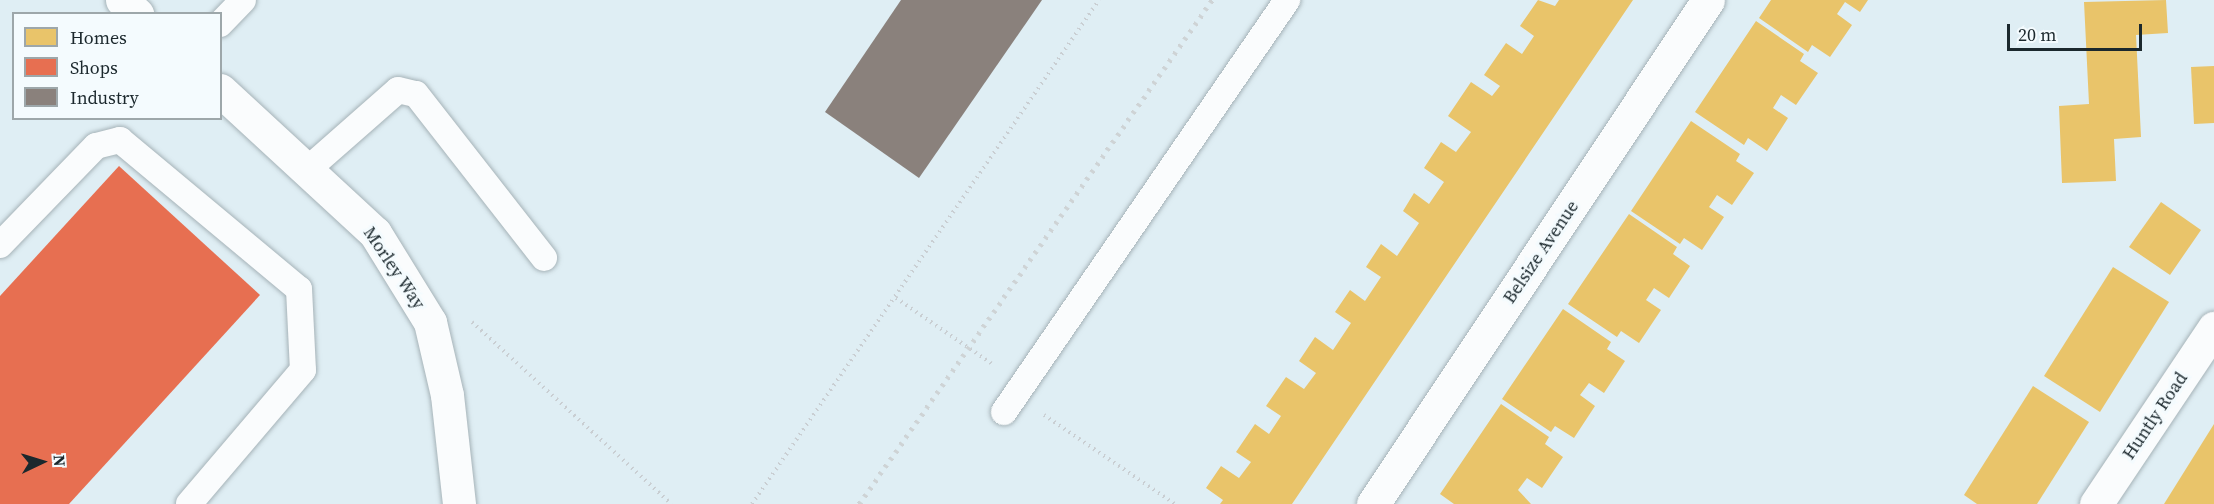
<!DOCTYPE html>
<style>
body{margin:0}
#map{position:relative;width:2214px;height:504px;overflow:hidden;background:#dfeef4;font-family:"Source Serif 4",serif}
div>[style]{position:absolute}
.homes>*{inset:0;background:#e9c46a}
.shops>*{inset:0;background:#e76f51}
.industry>*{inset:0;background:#8a817c}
.path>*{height:4px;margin-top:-2px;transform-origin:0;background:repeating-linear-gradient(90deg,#c9ced2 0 1.5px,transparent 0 6px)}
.roads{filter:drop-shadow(0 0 2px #a6b3b8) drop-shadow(0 0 2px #a6b3b8)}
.lane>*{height:26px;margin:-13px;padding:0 13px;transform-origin:13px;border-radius:13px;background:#fafcfd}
.street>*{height:33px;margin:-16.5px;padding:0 16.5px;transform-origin:16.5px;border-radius:16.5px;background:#fafcfd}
.secondary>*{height:33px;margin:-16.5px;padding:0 16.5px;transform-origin:16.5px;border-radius:16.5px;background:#fafcfd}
.rail>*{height:4.5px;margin-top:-2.25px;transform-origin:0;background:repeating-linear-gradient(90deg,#ced3d5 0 3px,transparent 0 9px)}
span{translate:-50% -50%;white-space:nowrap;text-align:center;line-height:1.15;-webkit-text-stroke:6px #f4fbfe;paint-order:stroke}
.street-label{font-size:18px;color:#1b282d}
.legend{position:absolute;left:12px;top:12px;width:210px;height:108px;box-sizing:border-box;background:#f4fbfe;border:2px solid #9da7aa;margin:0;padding:8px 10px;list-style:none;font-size:18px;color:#1b282d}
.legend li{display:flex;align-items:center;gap:12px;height:30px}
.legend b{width:30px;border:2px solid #9da7aa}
.north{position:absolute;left:12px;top:432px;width:60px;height:60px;-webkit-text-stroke:4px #f4fbfe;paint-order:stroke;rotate:86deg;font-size:16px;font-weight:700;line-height:24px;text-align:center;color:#1b282d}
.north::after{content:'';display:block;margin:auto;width:21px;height:27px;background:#1b282d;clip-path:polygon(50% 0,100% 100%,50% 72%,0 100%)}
.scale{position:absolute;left:2007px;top:24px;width:135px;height:27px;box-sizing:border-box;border:3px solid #1b282d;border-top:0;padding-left:8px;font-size:18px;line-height:21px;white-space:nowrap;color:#1b282d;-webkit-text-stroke:4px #f4fbfe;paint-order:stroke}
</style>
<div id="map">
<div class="homes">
<i style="clip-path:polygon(1538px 0,1555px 6px,1559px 0,1633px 0,1292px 504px,1220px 504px,1223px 500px,1206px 488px,1221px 466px,1239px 478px,1251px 462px,1236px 452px,1255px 424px,1269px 434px,1281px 416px,1266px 406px,1286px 377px,1304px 389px,1316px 373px,1299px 361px,1315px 337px,1333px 350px,1351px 323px,1335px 312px,1350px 290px,1365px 301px,1381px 277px,1366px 267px,1381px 244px,1397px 256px,1419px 223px,1403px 211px,1414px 193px,1429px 204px,1444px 182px,1424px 168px,1441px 142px,1456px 152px,1471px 132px,1448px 116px,1471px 82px,1492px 96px,1500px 86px,1484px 75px,1506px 43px,1522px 54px,1534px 36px,1520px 26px)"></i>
<i style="clip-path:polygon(1771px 0,1868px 0,1860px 12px,1845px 2px,1837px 14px,1852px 25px,1830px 57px,1812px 45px,1808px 52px,1759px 18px)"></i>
<i style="clip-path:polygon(2166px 0,2168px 33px,2136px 35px,2141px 137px,2114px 139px,2116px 181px,2062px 183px,2059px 106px,2089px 104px,2084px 2px)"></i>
<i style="clip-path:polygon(1756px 21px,1804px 54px,1800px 61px,1818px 73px,1796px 105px,1781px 95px,1773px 108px,1788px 118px,1767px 151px,1748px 138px,1744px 145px,1695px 112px)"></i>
<i style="clip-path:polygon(2214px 66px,2214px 123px,2194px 124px,2191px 67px)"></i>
<i style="clip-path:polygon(1691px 121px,1740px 154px,1736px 161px,1754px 173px,1732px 205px,1717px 195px,1709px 207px,1724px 217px,1702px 250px,1684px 238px,1680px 244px,1631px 211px)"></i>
<i style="clip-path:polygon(2161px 202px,2201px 230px,2170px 275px,2129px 247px)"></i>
<i style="clip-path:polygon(1629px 214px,1677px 247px,1673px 254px,1690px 266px,1669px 298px,1654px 288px,1646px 300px,1661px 310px,1639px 343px,1621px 331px,1617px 337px,1568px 304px)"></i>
<i style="clip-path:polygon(2113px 267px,2169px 302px,2100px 412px,2044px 376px)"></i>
<i style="clip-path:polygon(1563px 309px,1611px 342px,1607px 349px,1625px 361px,1604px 393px,1589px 383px,1580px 395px,1595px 406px,1574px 438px,1555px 426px,1551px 432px,1502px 399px)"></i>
<i style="clip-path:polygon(2033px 386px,2089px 422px,2037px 504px,1977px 504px,1964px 495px)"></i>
<i style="clip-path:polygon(1501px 404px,1549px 437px,1545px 444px,1563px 457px,1542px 488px,1527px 478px,1518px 490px,1531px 504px,1454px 504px,1440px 494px)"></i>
<i style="clip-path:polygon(2214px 424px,2214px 504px,2164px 504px)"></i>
</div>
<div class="shops">
<i style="clip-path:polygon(119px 166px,260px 295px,69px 504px,0 504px,0 296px)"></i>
</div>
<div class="industry">
<i style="clip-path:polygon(901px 0,1042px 0,919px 178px,825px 112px)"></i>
</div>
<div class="path">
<i style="left:896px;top:298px;width:116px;rotate:34.5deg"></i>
<i style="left:472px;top:322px;width:270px;rotate:42.4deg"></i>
<i style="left:1044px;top:415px;width:158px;rotate:34.2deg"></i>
<i style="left:752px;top:504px;width:612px;rotate:-55.45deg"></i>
</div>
<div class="roads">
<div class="lane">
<i style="left:220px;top:24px;width:33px;rotate:-46deg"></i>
<i style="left:307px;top:170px;width:121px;rotate:-41.3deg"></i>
<i style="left:398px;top:90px;width:18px;rotate:13deg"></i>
<i style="left:416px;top:94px;width:208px;rotate:52deg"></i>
<i style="left:0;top:245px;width:138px;rotate:-45.9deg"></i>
<i style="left:96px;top:146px;width:25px;rotate:-14deg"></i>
<i style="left:120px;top:140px;width:233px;rotate:39.8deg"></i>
<i style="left:299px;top:289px;width:81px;rotate:87.2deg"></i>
<i style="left:303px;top:370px;width:176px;rotate:130.4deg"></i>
<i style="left:1004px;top:412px;width:500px;rotate:-55.5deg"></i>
</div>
<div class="street">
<i style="left:1373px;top:504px;width:605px;rotate:-56.39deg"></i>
<i style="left:2096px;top:504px;width:212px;rotate:-56.2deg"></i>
</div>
<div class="secondary">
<i style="left:122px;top:0;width:21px;rotate:43deg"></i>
<i style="left:220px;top:90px;width:211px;rotate:42.7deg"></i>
<i style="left:375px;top:233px;width:105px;rotate:58.3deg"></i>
<i style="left:430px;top:322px;width:75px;rotate:76.9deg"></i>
<i style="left:447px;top:395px;width:110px;rotate:83.7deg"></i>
</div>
</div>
<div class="rail">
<i style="left:859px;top:504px;width:615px;rotate:-54.99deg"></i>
</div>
<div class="street-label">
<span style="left:1541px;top:252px;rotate:-56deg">Belsize Avenue</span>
<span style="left:394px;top:268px;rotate:56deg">Morley Way</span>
<span style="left:2155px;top:416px;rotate:-56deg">Huntly Road</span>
</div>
<ul class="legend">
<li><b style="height:16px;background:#e9c46a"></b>Homes</li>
<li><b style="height:16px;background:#e76f51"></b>Shops</li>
<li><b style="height:16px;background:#8a817c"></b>Industry</li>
</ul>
<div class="north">N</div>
<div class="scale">20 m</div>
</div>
